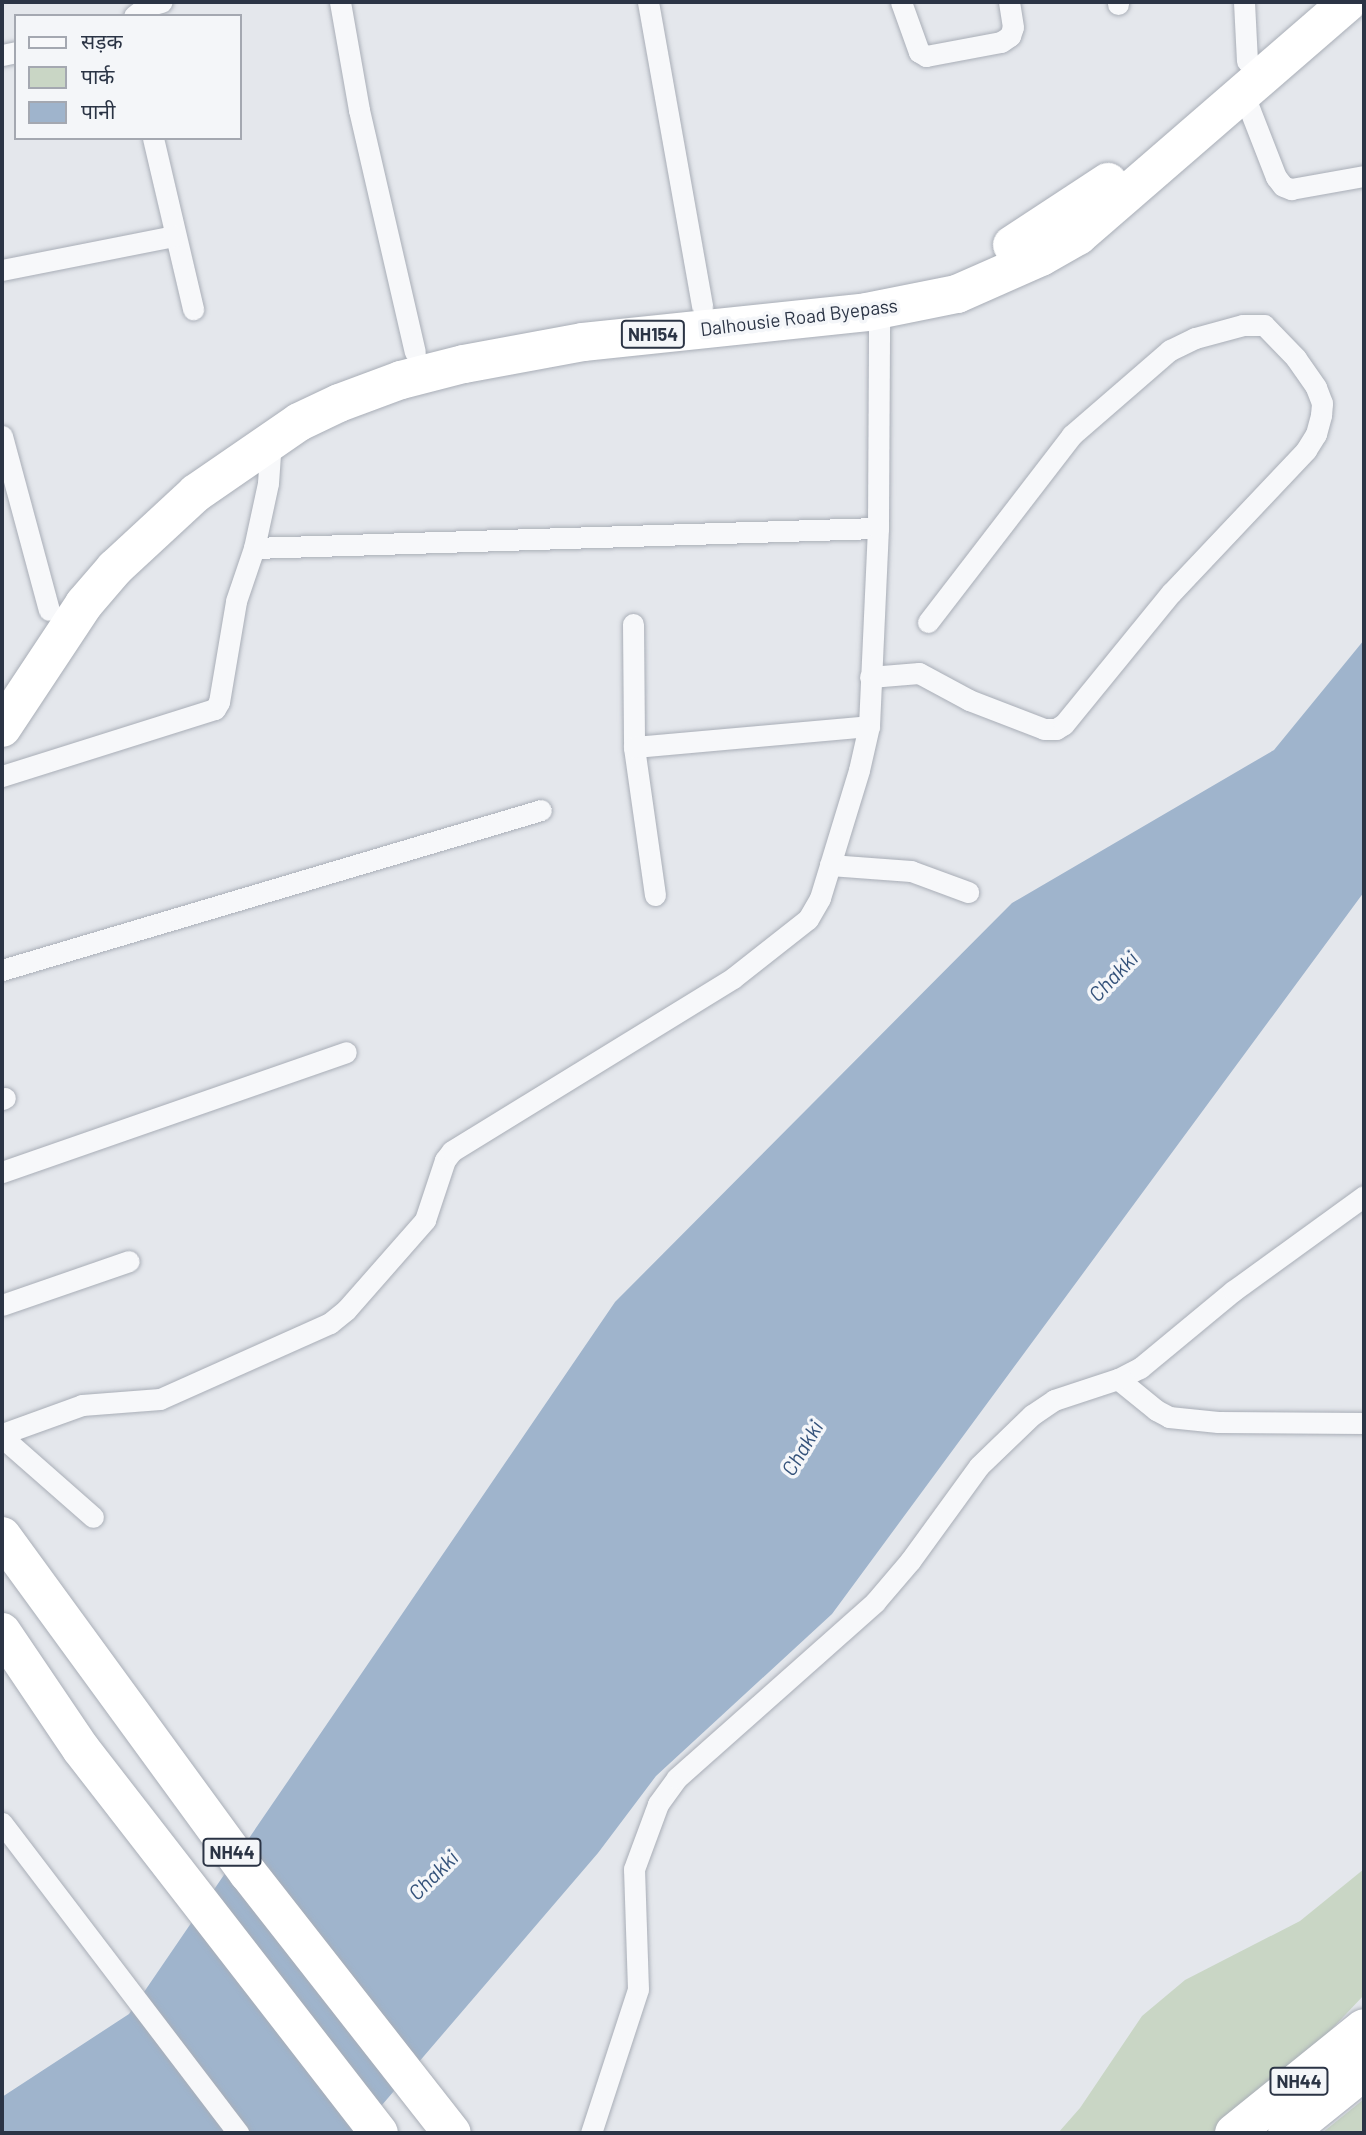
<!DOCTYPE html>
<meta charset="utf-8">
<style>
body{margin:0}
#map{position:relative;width:1366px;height:2135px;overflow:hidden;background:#e4e7ec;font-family:Barlow,"Noto Sans Devanagari",sans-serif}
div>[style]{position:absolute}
.green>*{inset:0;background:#c9d6c5}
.water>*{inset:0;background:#9fb4cc}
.roads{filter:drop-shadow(0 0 2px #a9aeb7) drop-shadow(0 0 2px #a9aeb7)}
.street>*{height:21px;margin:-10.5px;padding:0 10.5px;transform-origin:10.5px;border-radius:10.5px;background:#f7f8fa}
.highway>*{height:38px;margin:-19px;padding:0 19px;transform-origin:19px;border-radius:19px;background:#fff}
span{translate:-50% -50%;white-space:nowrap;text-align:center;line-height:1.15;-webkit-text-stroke:7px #f4f6f9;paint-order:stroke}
.shield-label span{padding:2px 5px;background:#f4f6f9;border:2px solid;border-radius:5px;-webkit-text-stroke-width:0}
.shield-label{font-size:18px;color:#2b3445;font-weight:700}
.street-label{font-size:19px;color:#2b3445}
.water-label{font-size:21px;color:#34527a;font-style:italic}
.frame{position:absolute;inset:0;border:4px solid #2b3445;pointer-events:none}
.legend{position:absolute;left:14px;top:14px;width:228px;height:126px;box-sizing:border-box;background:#f4f6f9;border:2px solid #a4a8b1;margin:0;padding:9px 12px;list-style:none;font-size:21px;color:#2b3445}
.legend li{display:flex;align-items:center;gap:14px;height:35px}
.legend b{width:35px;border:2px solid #a4a8b1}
</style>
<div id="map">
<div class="green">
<i style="clip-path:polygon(1364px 1869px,1364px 1995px,1261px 2104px,1221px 2133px,1058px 2133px,1080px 2108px,1142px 2016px,1185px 1980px,1300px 1921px)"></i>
<i style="clip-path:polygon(1364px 2099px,1364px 2133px,1322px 2133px)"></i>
</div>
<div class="water">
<i style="clip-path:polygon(1364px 640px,1364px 892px,832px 1614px,656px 1776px,598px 1853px,358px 2133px,2px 2133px,2px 2097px,129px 2014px,615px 1302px,1012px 903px,1274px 750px)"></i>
</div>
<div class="roads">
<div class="street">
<i style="left:340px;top:2px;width:110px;rotate:80deg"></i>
<i style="left:359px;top:110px;width:248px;rotate:77deg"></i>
<i style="left:648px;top:2px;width:309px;rotate:79.9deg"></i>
<i style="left:901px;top:2px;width:53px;rotate:70.2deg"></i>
<i style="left:919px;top:52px;width:8px;rotate:30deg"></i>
<i style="left:926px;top:56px;width:76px;rotate:-10.6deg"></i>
<i style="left:1001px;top:42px;width:11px;rotate:-34deg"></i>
<i style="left:1010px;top:36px;width:9px;rotate:-72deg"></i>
<i style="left:1013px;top:27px;width:25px;rotate:-99deg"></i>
<i style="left:1118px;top:2px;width:2px;rotate:90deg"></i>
<i style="left:1244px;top:2px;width:59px;rotate:87.1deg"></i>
<i style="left:134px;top:16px;width:16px;rotate:-38deg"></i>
<i style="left:147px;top:6px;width:15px;rotate:-16deg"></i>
<i style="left:2px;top:55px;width:14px;rotate:-12deg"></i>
<i style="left:1244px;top:95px;width:88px;rotate:68.7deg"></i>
<i style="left:1276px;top:177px;width:11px;rotate:52deg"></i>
<i style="left:1283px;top:186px;width:9px;rotate:21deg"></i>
<i style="left:1291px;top:189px;width:74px;rotate:-10.1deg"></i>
<i style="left:153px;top:138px;width:176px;rotate:76.8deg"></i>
<i style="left:2px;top:270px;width:175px;rotate:-11.2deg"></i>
<i style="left:2px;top:436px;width:180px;rotate:74.9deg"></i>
<i style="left:254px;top:548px;width:624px;rotate:-1.84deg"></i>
<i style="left:633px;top:624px;width:123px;rotate:89.5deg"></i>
<i style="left:870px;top:677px;width:49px;rotate:-4.7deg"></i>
<i style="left:919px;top:673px;width:57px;rotate:28.4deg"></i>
<i style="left:969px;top:700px;width:80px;rotate:21.1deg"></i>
<i style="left:1044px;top:729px;width:12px"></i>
<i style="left:1056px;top:729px;width:9px;rotate:-32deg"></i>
<i style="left:1064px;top:724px;width:169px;rotate:-50.8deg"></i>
<i style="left:1171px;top:593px;width:197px;rotate:-46.6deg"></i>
<i style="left:1306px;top:450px;width:19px;rotate:-58deg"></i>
<i style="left:1316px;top:434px;width:20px;rotate:-75deg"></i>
<i style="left:1321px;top:415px;width:12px;rotate:-85deg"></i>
<i style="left:1322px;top:403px;width:17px;rotate:-111deg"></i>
<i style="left:1316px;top:387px;width:35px;rotate:-125deg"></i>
<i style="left:1296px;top:358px;width:46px;rotate:-134.1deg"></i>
<i style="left:1264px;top:325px;width:21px;rotate:180deg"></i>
<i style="left:1243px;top:325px;width:50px;rotate:164.8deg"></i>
<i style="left:1195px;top:338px;width:28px;rotate:154deg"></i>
<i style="left:1170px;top:350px;width:130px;rotate:139.1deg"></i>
<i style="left:1072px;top:435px;width:236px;rotate:127.6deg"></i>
<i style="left:2px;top:776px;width:223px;rotate:-17.5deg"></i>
<i style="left:215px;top:709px;width:8px;rotate:-60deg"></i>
<i style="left:219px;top:702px;width:102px;rotate:-80.4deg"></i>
<i style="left:236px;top:601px;width:56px;rotate:-71.2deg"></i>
<i style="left:254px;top:548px;width:66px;rotate:-77.8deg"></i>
<i style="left:268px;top:483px;width:43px;rotate:-86deg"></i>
<i style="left:830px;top:865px;width:81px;rotate:4.2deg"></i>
<i style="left:911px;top:871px;width:61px;rotate:20.2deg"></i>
<i style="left:655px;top:895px;width:149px;rotate:-98.1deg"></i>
<i style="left:634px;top:747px;width:236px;rotate:-5.1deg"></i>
<i style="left:2px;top:970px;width:562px;rotate:-16.53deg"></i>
<i style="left:2px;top:1099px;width:3px;rotate:-18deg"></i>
<i style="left:2px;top:1172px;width:364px;rotate:-19.2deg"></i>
<i style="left:2px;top:1305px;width:134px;rotate:-19.1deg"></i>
<i style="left:1118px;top:1379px;width:49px;rotate:39.2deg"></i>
<i style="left:1156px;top:1410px;width:15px;rotate:28deg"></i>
<i style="left:1169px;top:1417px;width:49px;rotate:5.8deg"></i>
<i style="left:1218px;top:1422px;width:146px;rotate:0.4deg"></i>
<i style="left:2px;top:1434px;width:85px;rotate:-19.9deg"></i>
<i style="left:82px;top:1405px;width:78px;rotate:-4.4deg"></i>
<i style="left:160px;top:1399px;width:186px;rotate:-24.1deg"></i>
<i style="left:330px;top:1323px;width:21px;rotate:-39deg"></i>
<i style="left:346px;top:1310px;width:120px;rotate:-48.7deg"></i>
<i style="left:425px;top:1220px;width:63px;rotate:-71.6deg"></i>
<i style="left:445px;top:1160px;width:11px;rotate:-52deg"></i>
<i style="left:452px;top:1151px;width:330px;rotate:-31.6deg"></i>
<i style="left:733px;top:978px;width:95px;rotate:-38.2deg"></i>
<i style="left:808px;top:919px;width:24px;rotate:-60deg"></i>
<i style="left:820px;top:898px;width:34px;rotate:-73deg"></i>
<i style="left:830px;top:865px;width:99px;rotate:-73deg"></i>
<i style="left:859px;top:770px;width:45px;rotate:-77.2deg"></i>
<i style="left:869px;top:726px;width:198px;rotate:-87.4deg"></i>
<i style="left:878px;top:528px;width:218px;rotate:-89.7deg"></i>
<i style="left:2px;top:1437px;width:121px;rotate:41.3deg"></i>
<i style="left:2px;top:1823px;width:390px;rotate:52.7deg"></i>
<i style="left:591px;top:2133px;width:151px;rotate:-71.9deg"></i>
<i style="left:638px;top:1989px;width:120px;rotate:-91.9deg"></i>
<i style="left:634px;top:1869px;width:69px;rotate:-69.7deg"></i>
<i style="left:658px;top:1804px;width:32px;rotate:-54deg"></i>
<i style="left:677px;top:1778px;width:265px;rotate:-41.6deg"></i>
<i style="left:875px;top:1602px;width:54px;rotate:-49.5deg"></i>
<i style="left:910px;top:1561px;width:117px;rotate:-54deg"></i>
<i style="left:979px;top:1466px;width:74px;rotate:-43.9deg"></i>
<i style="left:1032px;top:1415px;width:27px;rotate:-34deg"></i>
<i style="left:1054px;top:1400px;width:67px;rotate:-18.2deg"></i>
<i style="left:1118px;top:1379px;width:25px;rotate:-27deg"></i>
<i style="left:1140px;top:1368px;width:121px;rotate:-39.6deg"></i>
<i style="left:1233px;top:1291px;width:162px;rotate:-35.9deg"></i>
</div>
<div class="highway">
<i style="left:1012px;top:245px;width:115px;rotate:-33.3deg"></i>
<i style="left:2px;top:728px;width:149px;rotate:-56.5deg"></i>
<i style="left:84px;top:604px;width:48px;rotate:-49.3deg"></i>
<i style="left:115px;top:568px;width:110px;rotate:-42.8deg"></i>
<i style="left:196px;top:493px;width:125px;rotate:-34.6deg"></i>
<i style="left:299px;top:422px;width:44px;rotate:-25.4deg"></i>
<i style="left:339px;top:403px;width:66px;rotate:-20.4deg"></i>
<i style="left:401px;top:380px;width:65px;rotate:-14.3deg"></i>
<i style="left:464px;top:364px;width:121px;rotate:-10.5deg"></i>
<i style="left:583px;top:342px;width:286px;rotate:-6deg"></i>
<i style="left:867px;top:312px;width:92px;rotate:-11.3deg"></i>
<i style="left:957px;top:294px;width:92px;rotate:-23.8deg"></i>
<i style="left:1041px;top:257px;width:43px;rotate:-29.6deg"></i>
<i style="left:1078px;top:236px;width:357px;rotate:-40.9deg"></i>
<i style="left:2px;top:1536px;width:417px;rotate:53.9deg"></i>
<i style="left:248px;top:1873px;width:330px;rotate:51.9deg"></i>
<i style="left:2px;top:1632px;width:141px;rotate:56deg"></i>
<i style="left:81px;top:1749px;width:486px;rotate:52.2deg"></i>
<i style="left:1234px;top:2133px;width:167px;rotate:-38.9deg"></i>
<i style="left:1287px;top:2133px;width:99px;rotate:-38.8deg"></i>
</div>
</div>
<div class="shield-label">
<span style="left:653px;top:334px">NH154</span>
<span style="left:232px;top:1852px">NH44</span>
<span style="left:1299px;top:2081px">NH44</span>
</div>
<div class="street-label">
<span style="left:799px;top:317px;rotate:-7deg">Dalhousie Road Byepass</span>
</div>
<div class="water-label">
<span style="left:1113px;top:976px;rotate:-46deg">Chakki</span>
<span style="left:802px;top:1448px;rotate:-59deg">Chakki</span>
<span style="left:433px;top:1875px;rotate:-45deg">Chakki</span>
</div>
<div class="frame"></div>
<ul class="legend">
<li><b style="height:9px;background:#f7f8fa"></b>सड़क</li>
<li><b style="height:19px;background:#c9d6c5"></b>पार्क</li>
<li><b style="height:19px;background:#9fb4cc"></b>पानी</li>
</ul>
</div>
